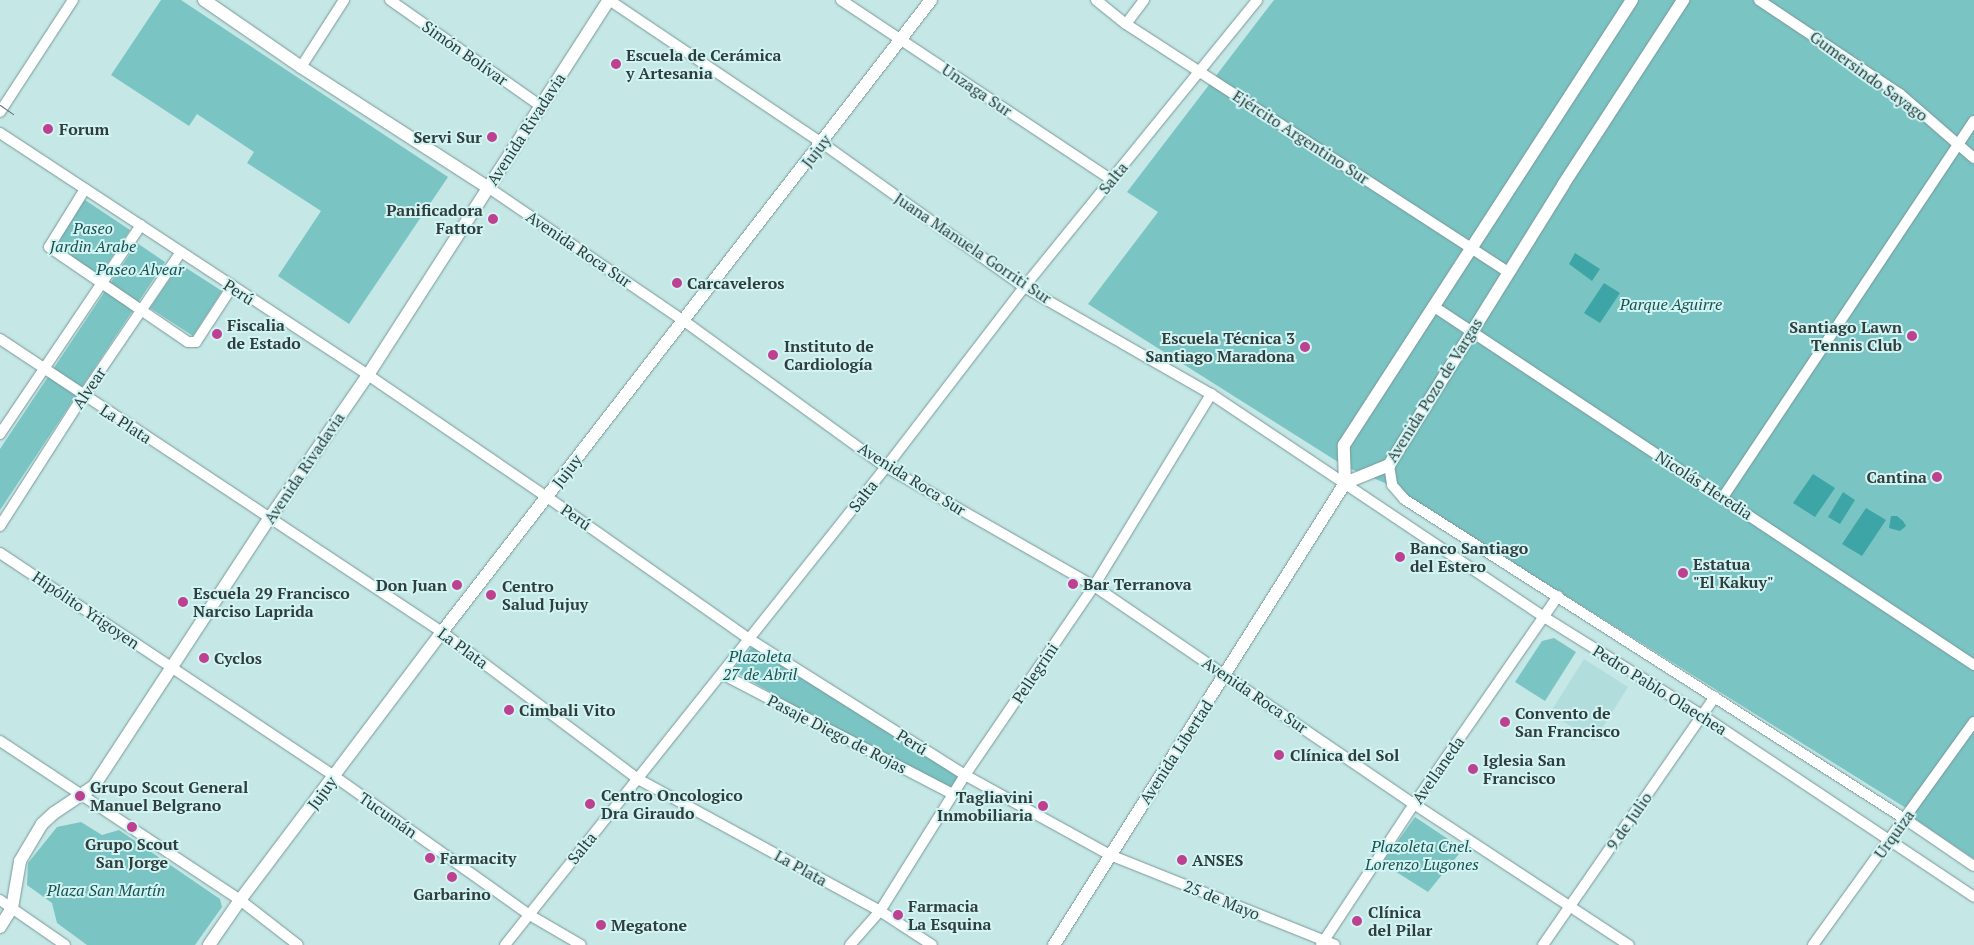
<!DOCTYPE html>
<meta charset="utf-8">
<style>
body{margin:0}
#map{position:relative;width:1974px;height:945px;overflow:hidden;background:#c5e7e6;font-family:"PT Serif",serif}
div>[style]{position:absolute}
.built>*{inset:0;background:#b1dddc}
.green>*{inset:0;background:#7bc4c4}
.water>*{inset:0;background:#3da5a5}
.roads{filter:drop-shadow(0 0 1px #789897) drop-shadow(0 0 1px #789897)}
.minor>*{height:10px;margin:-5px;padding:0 5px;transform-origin:5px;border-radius:5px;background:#fff}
.major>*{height:12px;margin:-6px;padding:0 6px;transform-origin:6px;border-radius:6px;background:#fff}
.tram>*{height:1px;margin:-0.5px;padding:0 0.5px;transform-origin:0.5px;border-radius:0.5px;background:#607474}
.dots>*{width:14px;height:14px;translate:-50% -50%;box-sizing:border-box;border:2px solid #d2f4f3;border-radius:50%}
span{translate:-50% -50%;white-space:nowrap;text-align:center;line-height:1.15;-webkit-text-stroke:4px #d2f4f3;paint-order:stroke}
.street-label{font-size:16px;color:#2f3d3d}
.poi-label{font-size:16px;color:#2f3d3d;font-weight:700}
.left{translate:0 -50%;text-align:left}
.right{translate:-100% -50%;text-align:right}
.park-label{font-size:16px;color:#185252;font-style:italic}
</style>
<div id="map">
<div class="built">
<i style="clip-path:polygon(1584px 659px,1628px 687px,1594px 741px,1550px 713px)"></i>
</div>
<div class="green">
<i style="clip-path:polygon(161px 0,181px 0,448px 177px,349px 324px,278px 276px,321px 211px,247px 163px,254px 152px,197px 114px,189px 126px,111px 75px)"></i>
<i style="clip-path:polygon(1274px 0,1974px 0,1974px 859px,1912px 817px,1914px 813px,1385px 483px,1346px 467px,1088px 304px,1158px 212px,1127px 192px)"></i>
<i style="clip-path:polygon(85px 200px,130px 230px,100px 275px,55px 246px)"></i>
<i style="clip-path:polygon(137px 243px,165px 262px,0 510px,0 449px)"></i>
<i style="clip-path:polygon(180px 264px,222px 291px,193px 336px,150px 308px)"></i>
<i style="clip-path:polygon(1554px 638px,1576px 652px,1545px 701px,1515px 682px,1542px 641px)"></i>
<i style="clip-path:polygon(757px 641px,962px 777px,948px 795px,732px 670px)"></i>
<i style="clip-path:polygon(1415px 817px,1463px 849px,1428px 892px,1382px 863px)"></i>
<i style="clip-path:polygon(81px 822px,102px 835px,119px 830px,220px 899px,222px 907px,195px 945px,87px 945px,57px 923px,52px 903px,27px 885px,28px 863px,57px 827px)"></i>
</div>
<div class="water">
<i style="clip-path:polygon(1575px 253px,1600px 269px,1592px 281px,1569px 264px)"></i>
<i style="clip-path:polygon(1604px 283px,1620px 293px,1600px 323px,1584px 313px)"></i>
<i style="clip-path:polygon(1813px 474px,1835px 488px,1815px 517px,1793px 503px)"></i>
<i style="clip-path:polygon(1843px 492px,1855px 500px,1840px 524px,1828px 517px)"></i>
<i style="clip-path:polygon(1866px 508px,1886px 520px,1862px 556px,1842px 544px)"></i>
<i style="clip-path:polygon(1891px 516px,1897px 516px,1903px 521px,1906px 526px,1900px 531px,1889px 528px)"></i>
</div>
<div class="roads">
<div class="minor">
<i style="left:390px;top:0;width:184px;rotate:35.1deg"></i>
<i style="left:609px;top:0;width:257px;rotate:33.9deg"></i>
<i style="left:822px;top:143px;width:248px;rotate:35.5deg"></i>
<i style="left:1024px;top:287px;width:215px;rotate:29.8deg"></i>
<i style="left:1211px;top:394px;width:401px;rotate:33.8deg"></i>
<i style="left:1544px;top:617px;width:187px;rotate:31.9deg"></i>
<i style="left:1703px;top:716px;width:326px;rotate:33.7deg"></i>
<i style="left:841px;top:0;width:325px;rotate:33.6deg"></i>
<i style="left:1096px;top:0;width:38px;rotate:39deg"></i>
<i style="left:1126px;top:24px;width:455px;rotate:33deg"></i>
<i style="left:1759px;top:0;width:169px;rotate:33.7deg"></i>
<i style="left:1900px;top:94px;width:98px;rotate:40.9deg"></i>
<i style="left:1126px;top:24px;width:30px;rotate:-53deg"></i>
<i style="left:301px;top:67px;width:80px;rotate:-57.3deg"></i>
<i style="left:0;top:112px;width:134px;rotate:-56.9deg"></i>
<i style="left:0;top:133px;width:440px;rotate:33.3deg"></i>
<i style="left:368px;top:375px;width:217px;rotate:34.3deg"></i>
<i style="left:547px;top:497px;width:247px;rotate:35.1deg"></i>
<i style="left:749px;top:639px;width:255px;rotate:32.2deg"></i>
<i style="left:965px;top:775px;width:166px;rotate:28.9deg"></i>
<i style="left:1110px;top:855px;width:242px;rotate:21.8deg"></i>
<i style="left:489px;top:188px;width:236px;rotate:34.3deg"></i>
<i style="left:684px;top:321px;width:249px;rotate:35.9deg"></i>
<i style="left:886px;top:467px;width:240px;rotate:29.8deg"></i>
<i style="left:1094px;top:586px;width:387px;rotate:34.3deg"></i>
<i style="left:1414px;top:804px;width:257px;rotate:33.3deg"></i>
<i style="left:85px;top:189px;width:68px;rotate:121.8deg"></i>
<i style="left:49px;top:247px;width:168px;rotate:34.4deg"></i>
<i style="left:188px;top:342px;width:8px"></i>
<i style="left:196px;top:342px;width:66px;rotate:-56.8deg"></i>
<i style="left:1433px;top:306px;width:649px;rotate:33.57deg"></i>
<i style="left:0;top:339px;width:530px;rotate:33.54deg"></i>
<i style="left:442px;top:632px;width:245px;rotate:36.9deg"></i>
<i style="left:638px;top:779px;width:276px;rotate:28.6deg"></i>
<i style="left:880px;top:911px;width:62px;rotate:33.2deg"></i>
<i style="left:0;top:434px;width:252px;rotate:-56deg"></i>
<i style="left:1389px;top:465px;width:20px;rotate:81deg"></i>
<i style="left:1392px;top:485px;width:18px;rotate:49deg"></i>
<i style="left:1404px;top:499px;width:594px;rotate:32.57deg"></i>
<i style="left:1905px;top:819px;width:83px;rotate:34.3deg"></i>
<i style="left:1723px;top:497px;width:452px;rotate:-56.3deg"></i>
<i style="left:0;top:526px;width:154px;rotate:-57.4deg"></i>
<i style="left:83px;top:396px;width:174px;rotate:-55.8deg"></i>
<i style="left:0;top:553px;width:402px;rotate:33.7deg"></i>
<i style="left:334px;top:776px;width:238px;rotate:35.4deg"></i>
<i style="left:528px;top:914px;width:61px;rotate:30.3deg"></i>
<i style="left:722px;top:674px;width:260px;rotate:27.5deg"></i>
<i style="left:0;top:741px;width:288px;rotate:33.5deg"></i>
<i style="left:240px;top:900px;width:73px;rotate:37.8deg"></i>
<i style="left:0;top:900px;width:79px;rotate:34.7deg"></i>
<i style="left:505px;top:945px;width:611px;rotate:-51.44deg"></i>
<i style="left:886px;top:467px;width:227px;rotate:-52.5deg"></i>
<i style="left:1024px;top:287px;width:370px;rotate:-50.9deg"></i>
<i style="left:850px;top:945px;width:45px;rotate:-48.6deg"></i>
<i style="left:880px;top:911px;width:160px;rotate:-58deg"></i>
<i style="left:965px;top:775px;width:229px;rotate:-55.7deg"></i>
<i style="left:1094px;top:586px;width:225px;rotate:-58.6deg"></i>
<i style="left:1321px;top:945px;width:169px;rotate:-56.6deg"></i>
<i style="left:1414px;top:804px;width:253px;rotate:-55.3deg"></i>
<i style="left:1543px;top:945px;width:302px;rotate:-55.3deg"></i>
<i style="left:1813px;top:945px;width:275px;rotate:-54.2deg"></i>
</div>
<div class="major">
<i style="left:204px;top:0;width:118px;rotate:34.6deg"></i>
<i style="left:301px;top:67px;width:224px;rotate:32.8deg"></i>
<i style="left:1345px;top:483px;width:48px;rotate:-22.2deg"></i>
<i style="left:1389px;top:465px;width:330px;rotate:-58.1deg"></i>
<i style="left:1563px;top:185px;width:221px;rotate:-57deg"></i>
<i style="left:1345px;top:483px;width:38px;rotate:-92deg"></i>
<i style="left:1344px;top:445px;width:530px;rotate:-57.09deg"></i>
<i style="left:0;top:927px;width:22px;rotate:-58deg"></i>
<i style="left:12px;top:908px;width:48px;rotate:-80.3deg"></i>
<i style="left:20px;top:861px;width:43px;rotate:-59.3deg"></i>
<i style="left:42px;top:824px;width:16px;rotate:-43deg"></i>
<i style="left:54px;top:813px;width:48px;rotate:-34deg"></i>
<i style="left:94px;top:786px;width:319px;rotate:-56.8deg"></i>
<i style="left:269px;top:519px;width:175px;rotate:-55.5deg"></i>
<i style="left:368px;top:375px;width:446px;rotate:-57.3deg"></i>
<i style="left:209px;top:945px;width:55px;rotate:-55.4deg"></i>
<i style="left:240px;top:900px;width:336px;rotate:-53deg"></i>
<i style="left:442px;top:632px;width:799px;rotate:-52.27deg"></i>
<i style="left:1054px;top:945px;width:546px;rotate:-57.79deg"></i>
</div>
</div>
<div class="tram">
<i style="left:0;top:105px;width:16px;rotate:35deg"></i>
</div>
<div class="dots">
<i style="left:616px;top:64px;background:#bd4190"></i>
<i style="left:48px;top:129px;background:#bd4190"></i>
<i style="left:492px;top:137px;background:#bd4190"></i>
<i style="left:493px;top:219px;background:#bd4190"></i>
<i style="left:677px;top:283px;background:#bd4190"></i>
<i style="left:217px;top:334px;background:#bd4190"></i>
<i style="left:1912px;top:336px;background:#bd4190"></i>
<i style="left:1305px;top:347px;background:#bd4190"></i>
<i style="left:773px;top:355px;background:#bd4190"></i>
<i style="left:1937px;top:477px;background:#bd4190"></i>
<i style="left:1400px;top:557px;background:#bd4190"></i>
<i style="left:1683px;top:573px;background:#bd4190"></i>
<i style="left:1073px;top:584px;background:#bd4190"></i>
<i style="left:457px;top:585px;background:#bd4190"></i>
<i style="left:491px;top:595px;background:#bd4190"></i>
<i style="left:183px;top:602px;background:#bd4190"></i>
<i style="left:204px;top:658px;background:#bd4190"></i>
<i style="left:509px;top:710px;background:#bd4190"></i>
<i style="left:1505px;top:722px;background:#bd4190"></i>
<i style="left:1279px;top:755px;background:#bd4190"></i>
<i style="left:1473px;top:769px;background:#bd4190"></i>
<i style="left:80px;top:796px;background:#bd4190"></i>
<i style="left:590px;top:804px;background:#bd4190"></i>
<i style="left:1043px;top:806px;background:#bd4190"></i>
<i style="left:132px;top:827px;background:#bd4190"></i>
<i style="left:430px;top:858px;background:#bd4190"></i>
<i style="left:1182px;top:860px;background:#bd4190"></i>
<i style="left:452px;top:877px;background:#bd4190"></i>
<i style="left:898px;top:915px;background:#bd4190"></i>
<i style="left:1357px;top:921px;background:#bd4190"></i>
<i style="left:601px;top:925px;background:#bd4190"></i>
</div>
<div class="street-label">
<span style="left:465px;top:53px;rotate:35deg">Simón Bolívar</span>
<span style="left:1869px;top:76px;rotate:36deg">Gumersindo Sayago</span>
<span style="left:977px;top:90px;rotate:34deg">Unzaga Sur</span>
<span style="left:526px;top:129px;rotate:-57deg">Avenida Rivadavia</span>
<span style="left:1301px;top:137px;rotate:33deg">Ejército Argentino Sur</span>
<span style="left:816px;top:151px;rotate:-52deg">Jujuy</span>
<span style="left:1113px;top:178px;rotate:-51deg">Salta</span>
<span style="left:973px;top:248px;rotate:34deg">Juana Manuela Gorriti Sur</span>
<span style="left:579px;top:249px;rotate:34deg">Avenida Roca Sur</span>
<span style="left:239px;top:292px;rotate:33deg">Perú</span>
<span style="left:89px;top:388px;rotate:-56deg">Alvear</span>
<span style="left:1434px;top:390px;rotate:-58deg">Avenida Pozo de Vargas</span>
<span style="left:126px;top:424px;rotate:33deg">La Plata</span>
<span style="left:304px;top:468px;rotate:-56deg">Avenida Rivadavia</span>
<span style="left:567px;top:471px;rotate:-52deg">Jujuy</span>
<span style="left:912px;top:479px;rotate:32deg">Avenida Roca Sur</span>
<span style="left:1704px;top:485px;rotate:33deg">Nicolás Heredia</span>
<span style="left:863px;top:496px;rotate:-52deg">Salta</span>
<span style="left:576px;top:517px;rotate:35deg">Perú</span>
<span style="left:86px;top:610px;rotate:34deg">Hipólito Yrigoyen</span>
<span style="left:463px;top:648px;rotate:36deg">La Plata</span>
<span style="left:1035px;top:673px;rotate:-56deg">Pellegrini</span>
<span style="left:1660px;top:690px;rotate:32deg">Pedro Pablo Olaechea</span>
<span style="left:1255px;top:695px;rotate:34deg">Avenida Roca Sur</span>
<span style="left:837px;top:734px;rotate:27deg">Pasaje Diego de Rojas</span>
<span style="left:912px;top:742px;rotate:32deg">Perú</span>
<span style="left:1176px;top:752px;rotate:-57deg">Avenida Libertad</span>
<span style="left:1438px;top:770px;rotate:-55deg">Avellaneda</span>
<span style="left:322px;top:793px;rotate:-53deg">Jujuy</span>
<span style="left:388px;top:815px;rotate:35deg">Tucumán</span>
<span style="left:1629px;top:821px;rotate:-55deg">9 de Julio</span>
<span style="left:1894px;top:834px;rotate:-54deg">Urquiza</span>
<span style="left:582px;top:848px;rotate:-51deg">Salta</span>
<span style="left:801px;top:868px;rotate:29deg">La Plata</span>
<span style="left:1222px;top:900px;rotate:22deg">25 de Mayo</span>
</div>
<div class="poi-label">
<span class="left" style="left:626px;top:64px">Escuela de Cerámica<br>y Artesania</span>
<span class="left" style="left:59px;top:129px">Forum</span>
<span class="right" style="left:482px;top:137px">Servi Sur</span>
<span class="right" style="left:483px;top:219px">Panificadora<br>Fattor</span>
<span class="left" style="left:687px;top:283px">Carcaveleros</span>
<span class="left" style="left:227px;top:334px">Fiscalia<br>de Estado</span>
<span class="right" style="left:1902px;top:336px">Santiago Lawn<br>Tennis Club</span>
<span class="right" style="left:1295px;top:347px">Escuela Técnica 3<br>Santiago Maradona</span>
<span class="left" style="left:784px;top:355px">Instituto de<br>Cardiología</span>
<span class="right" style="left:1927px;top:477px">Cantina</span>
<span class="left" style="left:1410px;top:557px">Banco Santiago<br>del Estero</span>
<span class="left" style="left:1693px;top:573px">Estatua<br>"El Kakuy"</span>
<span class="left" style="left:1083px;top:584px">Bar Terranova</span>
<span class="right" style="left:447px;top:585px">Don Juan</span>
<span class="left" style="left:502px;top:595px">Centro<br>Salud Jujuy</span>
<span class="left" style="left:193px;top:602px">Escuela 29 Francisco<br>Narciso Laprida</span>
<span class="left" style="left:214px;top:658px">Cyclos</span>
<span class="left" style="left:519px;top:710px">Cimbali Vito</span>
<span class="left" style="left:1515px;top:722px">Convento de<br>San Francisco</span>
<span class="left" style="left:1290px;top:755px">Clínica del Sol</span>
<span class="left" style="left:1483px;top:769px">Iglesia San<br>Francisco</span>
<span class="left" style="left:90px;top:796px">Grupo Scout General<br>Manuel Belgrano</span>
<span class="left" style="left:601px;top:804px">Centro Oncologico<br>Dra Giraudo</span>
<span class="right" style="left:1033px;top:806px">Tagliavini<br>Inmobiliaria</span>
<span style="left:132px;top:853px">Grupo Scout<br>San Jorge</span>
<span class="left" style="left:440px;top:858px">Farmacity</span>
<span class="left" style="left:1192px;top:860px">ANSES</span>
<span style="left:452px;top:894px">Garbarino</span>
<span class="left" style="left:908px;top:915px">Farmacia<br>La Esquina</span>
<span class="left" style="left:1368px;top:921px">Clínica<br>del Pilar</span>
<span class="left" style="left:611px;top:925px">Megatone</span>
</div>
<div class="park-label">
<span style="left:93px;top:237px">Paseo<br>Jardin Arabe</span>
<span style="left:140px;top:269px">Paseo Alvear</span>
<span style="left:1671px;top:304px">Parque Aguirre</span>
<span style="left:760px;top:665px">Plazoleta<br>27 de Abril</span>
<span style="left:1422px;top:855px">Plazoleta Cnel.<br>Lorenzo Lugones</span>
<span style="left:106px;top:890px">Plaza San Martín</span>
</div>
</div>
